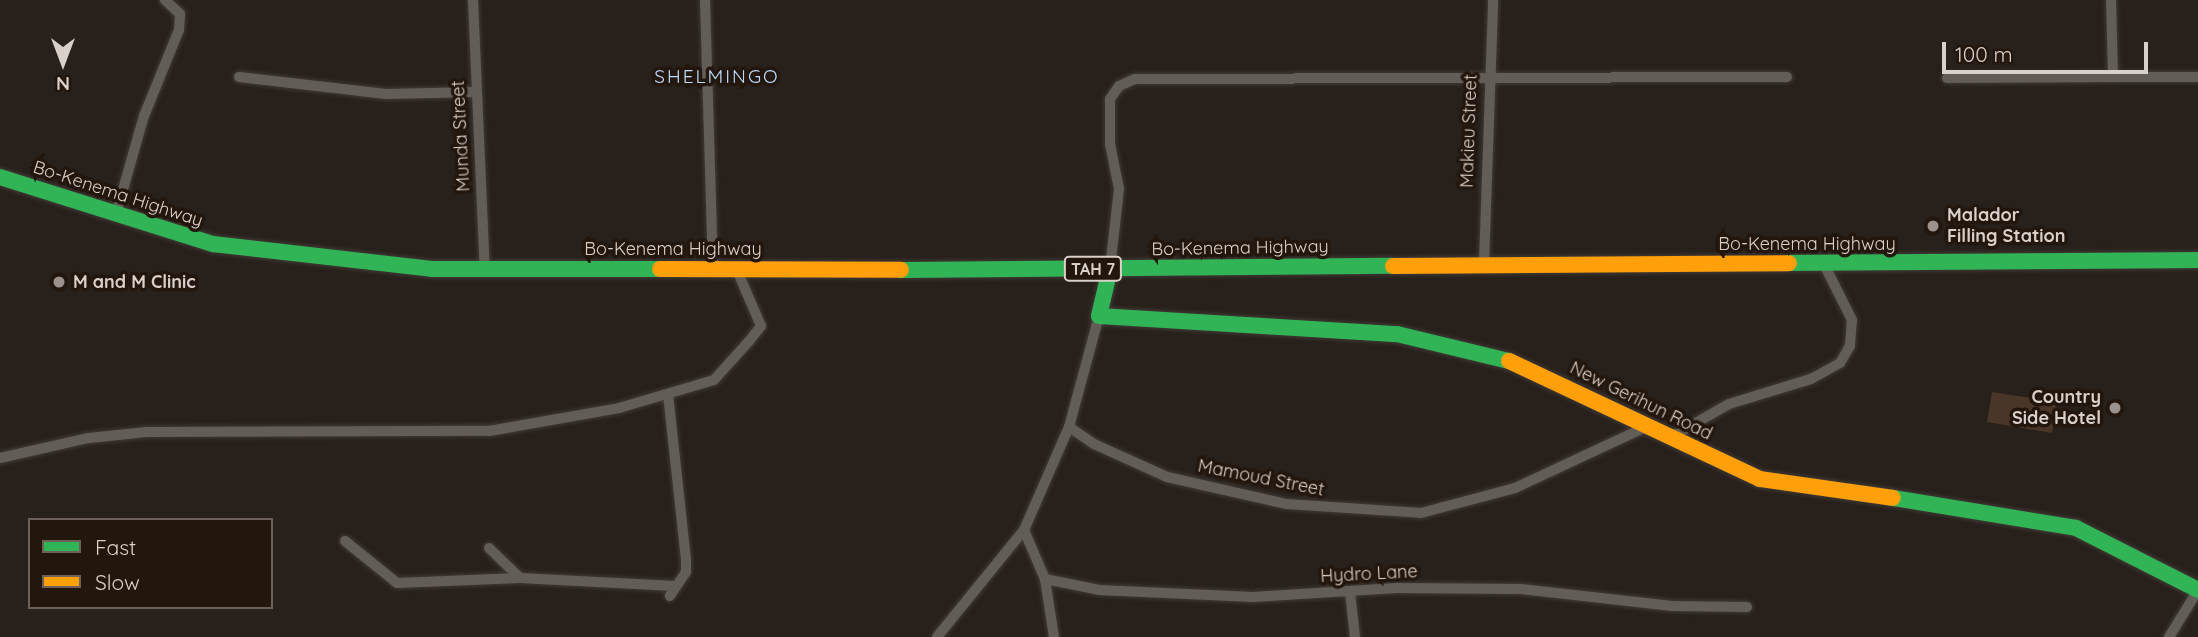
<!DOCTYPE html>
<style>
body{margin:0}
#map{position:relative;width:2198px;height:637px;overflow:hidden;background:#27201b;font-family:Quicksand,sans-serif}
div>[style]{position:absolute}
.green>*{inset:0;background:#493629}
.roads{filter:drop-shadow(0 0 2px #403a36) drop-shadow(0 0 2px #403a36)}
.street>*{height:10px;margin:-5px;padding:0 5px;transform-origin:5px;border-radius:5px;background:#635d58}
.fast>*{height:16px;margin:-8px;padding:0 8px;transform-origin:8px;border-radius:8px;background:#30b455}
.slow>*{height:16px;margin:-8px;padding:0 8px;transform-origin:8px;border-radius:8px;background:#ff9f0a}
.dots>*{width:19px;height:19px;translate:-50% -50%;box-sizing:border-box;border:4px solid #23160c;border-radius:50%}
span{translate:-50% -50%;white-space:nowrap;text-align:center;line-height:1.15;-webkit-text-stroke:7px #23160c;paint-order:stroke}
.shield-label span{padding:2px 5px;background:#23160c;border:2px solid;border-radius:5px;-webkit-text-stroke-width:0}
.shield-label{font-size:16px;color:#dad0ca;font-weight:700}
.street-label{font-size:18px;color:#dad0ca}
.poi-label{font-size:18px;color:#dad0ca;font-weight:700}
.left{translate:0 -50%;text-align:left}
.right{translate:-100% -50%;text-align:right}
.neighbourhood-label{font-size:19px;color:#badbfe;letter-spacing:2px}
.legend{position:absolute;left:28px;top:518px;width:245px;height:91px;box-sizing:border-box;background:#23160c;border:2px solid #6c6058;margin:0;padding:9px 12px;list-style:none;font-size:21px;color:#dad0ca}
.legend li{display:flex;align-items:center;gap:14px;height:35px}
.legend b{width:35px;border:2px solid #6c6058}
.north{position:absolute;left:28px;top:28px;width:70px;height:70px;-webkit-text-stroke:5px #23160c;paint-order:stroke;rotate:180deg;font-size:19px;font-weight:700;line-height:28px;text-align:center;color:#dad0ca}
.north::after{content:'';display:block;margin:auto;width:24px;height:32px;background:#dad0ca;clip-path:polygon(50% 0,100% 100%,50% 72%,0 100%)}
.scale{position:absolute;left:1942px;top:42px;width:206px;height:32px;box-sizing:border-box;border:4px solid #dad0ca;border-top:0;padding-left:9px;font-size:21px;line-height:24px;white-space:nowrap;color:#dad0ca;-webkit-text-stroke:5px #23160c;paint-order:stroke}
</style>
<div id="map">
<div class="green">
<i style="clip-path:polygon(1992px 392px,2057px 402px,2052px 433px,1987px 422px)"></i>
</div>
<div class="roads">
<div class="street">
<i style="left:473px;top:0;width:270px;rotate:87.5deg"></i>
<i style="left:705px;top:0;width:267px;rotate:88.3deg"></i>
<i style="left:2111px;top:0;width:77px;rotate:88.5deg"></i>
<i style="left:2113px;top:77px;width:85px"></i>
<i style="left:239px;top:77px;width:148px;rotate:6.6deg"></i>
<i style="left:386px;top:94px;width:90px;rotate:-1.3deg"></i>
<i style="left:1947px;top:78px;width:166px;rotate:-0.3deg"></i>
<i style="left:116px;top:214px;width:102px;rotate:-74.1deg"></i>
<i style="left:144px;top:116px;width:93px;rotate:-67.9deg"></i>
<i style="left:179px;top:30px;width:16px;rotate:-86deg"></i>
<i style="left:180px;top:14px;width:21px;rotate:-137deg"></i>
<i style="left:1484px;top:263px;width:263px;rotate:-88deg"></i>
<i style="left:1110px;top:269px;width:81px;rotate:-83.6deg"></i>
<i style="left:1119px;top:189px;width:46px;rotate:-101.3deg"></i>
<i style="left:1110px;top:144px;width:45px;rotate:-90deg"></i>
<i style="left:1110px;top:99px;width:16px;rotate:-55deg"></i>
<i style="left:1119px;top:86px;width:17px;rotate:-24deg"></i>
<i style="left:1135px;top:79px;width:652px;rotate:-0.18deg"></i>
<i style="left:668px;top:394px;width:167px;rotate:83.8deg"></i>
<i style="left:686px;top:560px;width:12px;rotate:90deg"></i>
<i style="left:686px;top:572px;width:29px;rotate:124deg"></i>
<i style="left:1069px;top:427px;width:30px;rotate:34deg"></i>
<i style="left:1094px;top:444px;width:80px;rotate:24.3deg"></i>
<i style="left:1167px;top:477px;width:123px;rotate:12.7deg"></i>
<i style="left:1287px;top:504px;width:134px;rotate:3.8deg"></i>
<i style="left:1421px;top:513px;width:97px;rotate:-14.9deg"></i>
<i style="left:1515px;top:488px;width:149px;rotate:-25deg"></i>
<i style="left:1671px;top:437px;width:67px;rotate:-29.6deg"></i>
<i style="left:1729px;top:404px;width:86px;rotate:-17deg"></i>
<i style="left:1811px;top:379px;width:33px;rotate:-29deg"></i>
<i style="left:1840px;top:363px;width:20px;rotate:-60deg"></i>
<i style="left:1850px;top:346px;width:26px;rotate:-86deg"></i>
<i style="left:1852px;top:320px;width:63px;rotate:-116.6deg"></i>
<i style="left:0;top:458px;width:91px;rotate:-12.7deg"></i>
<i style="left:89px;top:438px;width:58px;rotate:-5.9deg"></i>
<i style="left:147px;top:432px;width:342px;rotate:-0.2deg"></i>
<i style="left:489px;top:431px;width:132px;rotate:-10deg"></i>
<i style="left:619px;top:408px;width:99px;rotate:-16.4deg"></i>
<i style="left:714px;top:380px;width:54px;rotate:-48deg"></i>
<i style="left:750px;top:340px;width:18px;rotate:-52deg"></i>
<i style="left:761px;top:326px;width:63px;rotate:-113.3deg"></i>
<i style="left:1024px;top:530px;width:53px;rotate:66.8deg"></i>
<i style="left:1045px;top:579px;width:55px;rotate:11.5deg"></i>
<i style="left:1099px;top:590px;width:154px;rotate:2.6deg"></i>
<i style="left:1253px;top:597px;width:144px;rotate:-3.6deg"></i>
<i style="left:1397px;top:588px;width:124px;rotate:0.5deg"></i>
<i style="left:1521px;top:589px;width:152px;rotate:6.4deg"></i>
<i style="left:1672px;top:606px;width:75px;rotate:0.8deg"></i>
<i style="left:345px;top:541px;width:67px;rotate:38.9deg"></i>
<i style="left:397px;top:583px;width:123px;rotate:-2.3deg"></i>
<i style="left:489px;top:548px;width:43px;rotate:44.1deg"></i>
<i style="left:520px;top:578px;width:155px;rotate:3deg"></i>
<i style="left:1045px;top:579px;width:59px;rotate:81.2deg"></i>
<i style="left:1350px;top:592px;width:45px;rotate:83.7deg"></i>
<i style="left:937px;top:637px;width:138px;rotate:-50.9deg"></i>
<i style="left:1024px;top:530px;width:112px;rotate:-66.4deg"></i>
<i style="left:1069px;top:427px;width:115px;rotate:-74.9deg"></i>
<i style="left:2169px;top:637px;width:55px;rotate:-58.3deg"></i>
</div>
<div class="fast">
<i style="left:0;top:177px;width:223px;rotate:17.5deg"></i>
<i style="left:213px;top:244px;width:220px;rotate:6.5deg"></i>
<i style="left:432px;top:269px;width:228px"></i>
<i style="left:1789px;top:263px;width:409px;rotate:-0.4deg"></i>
<i style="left:1110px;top:269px;width:48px;rotate:103.2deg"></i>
<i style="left:1099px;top:316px;width:299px;rotate:3.5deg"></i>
<i style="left:1397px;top:334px;width:115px;rotate:13.6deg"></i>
<i style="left:901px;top:270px;width:492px;rotate:-0.5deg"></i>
<i style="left:1893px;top:498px;width:185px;rotate:9.3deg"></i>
<i style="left:2076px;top:528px;width:137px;rotate:26.9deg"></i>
</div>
<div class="slow">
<i style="left:1393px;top:266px;width:396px;rotate:-0.4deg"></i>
<i style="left:660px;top:269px;width:241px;rotate:0.2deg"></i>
<i style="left:1509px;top:361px;width:277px;rotate:25.2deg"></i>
<i style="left:1760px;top:479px;width:134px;rotate:8.1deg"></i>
</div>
</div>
<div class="dots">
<i style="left:1933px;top:226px;background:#9b928d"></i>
<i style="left:59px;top:282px;background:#9b928d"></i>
<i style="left:2115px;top:408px;background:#9b928d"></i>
</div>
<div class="shield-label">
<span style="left:1093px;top:269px">TAH 7</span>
</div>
<div class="street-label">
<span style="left:1469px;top:131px;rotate:-88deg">Makieu Street</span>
<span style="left:461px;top:136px;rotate:-93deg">Munda Street</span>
<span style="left:118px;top:194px;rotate:18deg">Bo-Kenema Highway</span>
<span style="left:1807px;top:244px">Bo-Kenema Highway</span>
<span style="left:1240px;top:248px;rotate:-1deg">Bo-Kenema Highway</span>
<span style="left:673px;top:249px">Bo-Kenema Highway</span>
<span style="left:1641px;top:401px;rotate:26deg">New Gerihun Road</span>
<span style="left:1261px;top:478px;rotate:11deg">Mamoud Street</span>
<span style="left:1369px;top:574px;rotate:-3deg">Hydro Lane</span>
</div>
<div class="poi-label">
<span class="left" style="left:1947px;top:226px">Malador<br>Filling Station</span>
<span class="left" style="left:73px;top:282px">M and M Clinic</span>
<span class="right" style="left:2101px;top:408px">Country<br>Side Hotel</span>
</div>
<div class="neighbourhood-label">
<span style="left:717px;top:77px">SHELMINGO</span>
</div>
<ul class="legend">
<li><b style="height:9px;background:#30b455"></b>Fast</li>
<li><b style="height:9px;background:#ff9f0a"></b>Slow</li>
</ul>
<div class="north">N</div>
<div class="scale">100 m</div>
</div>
